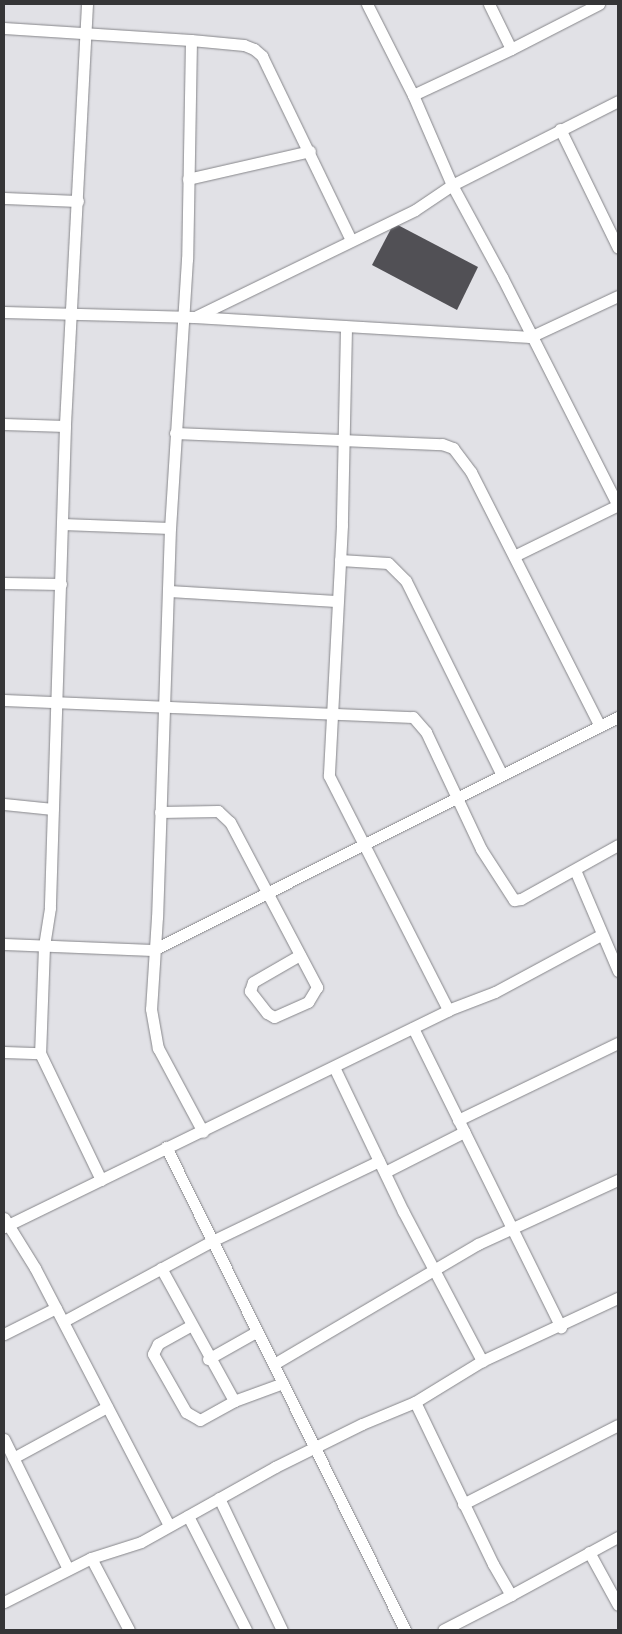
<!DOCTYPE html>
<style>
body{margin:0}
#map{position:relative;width:622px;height:1634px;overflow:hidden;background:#e1e1e6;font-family:"Work Sans",sans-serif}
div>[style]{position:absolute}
.building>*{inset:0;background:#515055}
.roads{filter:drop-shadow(0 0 1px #86868a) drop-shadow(0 0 1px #86868a)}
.minor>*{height:11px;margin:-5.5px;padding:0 5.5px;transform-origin:5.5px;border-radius:5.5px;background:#fff}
span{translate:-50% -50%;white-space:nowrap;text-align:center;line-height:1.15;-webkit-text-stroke:5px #eeeef3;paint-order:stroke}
.frame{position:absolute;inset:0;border:5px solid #353537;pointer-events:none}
</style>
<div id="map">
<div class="building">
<i style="clip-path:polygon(394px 223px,478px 267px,457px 310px,372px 265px)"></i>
</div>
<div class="roads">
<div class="minor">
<i style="left:87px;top:4px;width:423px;rotate:93deg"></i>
<i style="left:65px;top:426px;width:482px;rotate:91.8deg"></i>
<i style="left:50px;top:908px;width:38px;rotate:99deg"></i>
<i style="left:44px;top:946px;width:107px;rotate:92.1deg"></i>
<i style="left:40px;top:1053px;width:141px;rotate:64.3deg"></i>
<i style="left:367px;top:4px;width:102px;rotate:63.2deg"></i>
<i style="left:413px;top:95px;width:98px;rotate:66.6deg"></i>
<i style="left:452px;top:185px;width:105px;rotate:61.5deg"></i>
<i style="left:502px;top:277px;width:257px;rotate:63.1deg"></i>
<i style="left:489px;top:4px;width:50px;rotate:63.9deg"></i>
<i style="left:511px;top:49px;width:99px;rotate:-27.1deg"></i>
<i style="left:4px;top:28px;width:187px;rotate:3.7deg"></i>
<i style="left:191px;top:40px;width:53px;rotate:5.4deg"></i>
<i style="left:244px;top:45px;width:11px;rotate:22deg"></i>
<i style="left:254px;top:49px;width:11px;rotate:41deg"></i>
<i style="left:262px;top:56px;width:204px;rotate:64.2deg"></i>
<i style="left:191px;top:40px;width:219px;rotate:91deg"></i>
<i style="left:187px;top:259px;width:270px;rotate:93.6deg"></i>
<i style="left:170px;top:528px;width:389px;rotate:91.9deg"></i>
<i style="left:157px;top:917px;width:92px;rotate:93.7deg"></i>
<i style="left:151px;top:1009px;width:40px;rotate:80deg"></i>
<i style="left:158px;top:1048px;width:95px;rotate:61.8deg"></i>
<i style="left:413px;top:95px;width:108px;rotate:-25.1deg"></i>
<i style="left:560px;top:129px;width:132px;rotate:64deg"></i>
<i style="left:188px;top:179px;width:125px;rotate:-12.9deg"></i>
<i style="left:4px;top:198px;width:74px;rotate:2.3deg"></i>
<i style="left:4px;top:312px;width:190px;rotate:1.5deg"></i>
<i style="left:194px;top:317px;width:337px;rotate:3.4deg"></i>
<i style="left:530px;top:337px;width:97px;rotate:-25deg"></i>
<i style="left:197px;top:316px;width:242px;rotate:-25.9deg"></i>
<i style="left:415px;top:210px;width:45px;rotate:-34deg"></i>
<i style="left:452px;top:185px;width:186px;rotate:-26.8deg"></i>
<i style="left:346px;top:328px;width:197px;rotate:91.2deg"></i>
<i style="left:342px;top:525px;width:251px;rotate:93deg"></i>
<i style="left:329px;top:776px;width:263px;rotate:63deg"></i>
<i style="left:4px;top:424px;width:61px;rotate:1.9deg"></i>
<i style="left:175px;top:433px;width:267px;rotate:2.4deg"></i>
<i style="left:442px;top:444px;width:12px;rotate:20deg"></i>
<i style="left:453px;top:448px;width:30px;rotate:53deg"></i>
<i style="left:471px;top:472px;width:285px;rotate:63.1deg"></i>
<i style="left:62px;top:524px;width:108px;rotate:2.1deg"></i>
<i style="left:514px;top:556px;width:116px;rotate:-26.1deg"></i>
<i style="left:340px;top:560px;width:48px;rotate:3.6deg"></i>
<i style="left:388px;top:563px;width:25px;rotate:45deg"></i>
<i style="left:406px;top:581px;width:214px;rotate:63.7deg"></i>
<i style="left:4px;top:583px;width:57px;rotate:1deg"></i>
<i style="left:169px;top:591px;width:167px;rotate:3.4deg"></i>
<i style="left:4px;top:700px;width:409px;rotate:2.4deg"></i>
<i style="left:413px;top:717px;width:20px;rotate:49deg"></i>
<i style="left:426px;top:732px;width:129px;rotate:64.8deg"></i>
<i style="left:481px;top:849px;width:61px;rotate:57.1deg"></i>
<i style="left:514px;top:900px;width:7px;rotate:-8deg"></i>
<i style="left:521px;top:899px;width:111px;rotate:-29.1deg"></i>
<i style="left:4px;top:804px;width:49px;rotate:5.8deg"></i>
<i style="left:160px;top:812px;width:58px;rotate:-1deg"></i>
<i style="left:218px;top:811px;width:16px;rotate:43deg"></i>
<i style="left:230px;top:822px;width:187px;rotate:62.2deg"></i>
<i style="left:317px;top:987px;width:17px;rotate:121deg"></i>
<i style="left:308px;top:1002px;width:37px;rotate:156deg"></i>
<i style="left:274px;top:1017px;width:8px;rotate:-150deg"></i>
<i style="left:267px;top:1013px;width:28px;rotate:-128deg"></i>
<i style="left:250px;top:991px;width:9px;rotate:-72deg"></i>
<i style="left:253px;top:982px;width:54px;rotate:-29.9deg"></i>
<i style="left:575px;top:870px;width:110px;rotate:66.9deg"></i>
<i style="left:4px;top:944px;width:149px;rotate:2.3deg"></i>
<i style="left:153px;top:950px;width:520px;rotate:-26.61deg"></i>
<i style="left:413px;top:1028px;width:334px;rotate:63.7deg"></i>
<i style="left:4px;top:1052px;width:36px;rotate:2deg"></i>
<i style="left:334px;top:1067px;width:160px;rotate:64.4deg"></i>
<i style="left:403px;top:1211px;width:170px;rotate:62.2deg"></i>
<i style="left:458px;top:1120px;width:178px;rotate:-25.7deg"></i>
<i style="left:166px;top:1147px;width:539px;rotate:63.67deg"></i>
<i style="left:385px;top:1172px;width:89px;rotate:-26.9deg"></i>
<i style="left:4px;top:1218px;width:59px;rotate:58.2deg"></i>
<i style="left:35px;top:1268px;width:290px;rotate:62.5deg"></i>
<i style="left:4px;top:1227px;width:494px;rotate:-26deg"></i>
<i style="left:448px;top:1010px;width:50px;rotate:-21deg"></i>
<i style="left:495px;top:992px;width:120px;rotate:-28.3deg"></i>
<i style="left:161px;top:1268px;width:152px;rotate:61.2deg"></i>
<i style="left:234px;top:1401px;width:52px;rotate:-20.2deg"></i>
<i style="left:64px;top:1321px;width:168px;rotate:-28.4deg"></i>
<i style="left:212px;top:1241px;width:185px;rotate:-25.6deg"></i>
<i style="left:190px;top:1326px;width:37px;rotate:151deg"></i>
<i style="left:158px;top:1344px;width:11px;rotate:117deg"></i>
<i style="left:153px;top:1354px;width:67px;rotate:60.4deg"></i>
<i style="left:186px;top:1412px;width:16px;rotate:30deg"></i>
<i style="left:200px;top:1420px;width:39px;rotate:-29deg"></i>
<i style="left:4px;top:1334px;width:58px;rotate:-26.6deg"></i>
<i style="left:208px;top:1359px;width:55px;rotate:-29.4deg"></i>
<i style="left:274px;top:1364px;width:237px;rotate:-30.5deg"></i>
<i style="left:478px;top:1244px;width:154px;rotate:-24.6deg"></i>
<i style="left:415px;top:1402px;width:180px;rotate:64.3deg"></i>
<i style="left:493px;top:1564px;width:36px;rotate:60deg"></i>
<i style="left:511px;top:1595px;width:76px;rotate:152.8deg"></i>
<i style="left:4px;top:1439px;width:145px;rotate:63.8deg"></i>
<i style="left:13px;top:1458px;width:107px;rotate:-28.5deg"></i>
<i style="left:219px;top:1498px;width:146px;rotate:64.5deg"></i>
<i style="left:463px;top:1504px;width:174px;rotate:-27deg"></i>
<i style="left:188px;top:1516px;width:128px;rotate:63deg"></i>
<i style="left:589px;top:1552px;width:60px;rotate:61.3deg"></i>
<i style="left:91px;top:1558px;width:81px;rotate:62.2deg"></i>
<i style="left:511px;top:1595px;width:122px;rotate:-28.5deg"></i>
<i style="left:4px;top:1602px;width:97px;rotate:-26.8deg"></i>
<i style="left:91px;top:1558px;width:52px;rotate:-17.7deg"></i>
<i style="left:141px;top:1542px;width:154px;rotate:-29.2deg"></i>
<i style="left:275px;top:1467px;width:97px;rotate:-26.3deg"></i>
<i style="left:362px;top:1424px;width:57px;rotate:-22.5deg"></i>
<i style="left:415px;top:1402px;width:79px;rotate:-31.5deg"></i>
<i style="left:482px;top:1361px;width:150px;rotate:-24.9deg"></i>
</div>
</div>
<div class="frame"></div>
</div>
